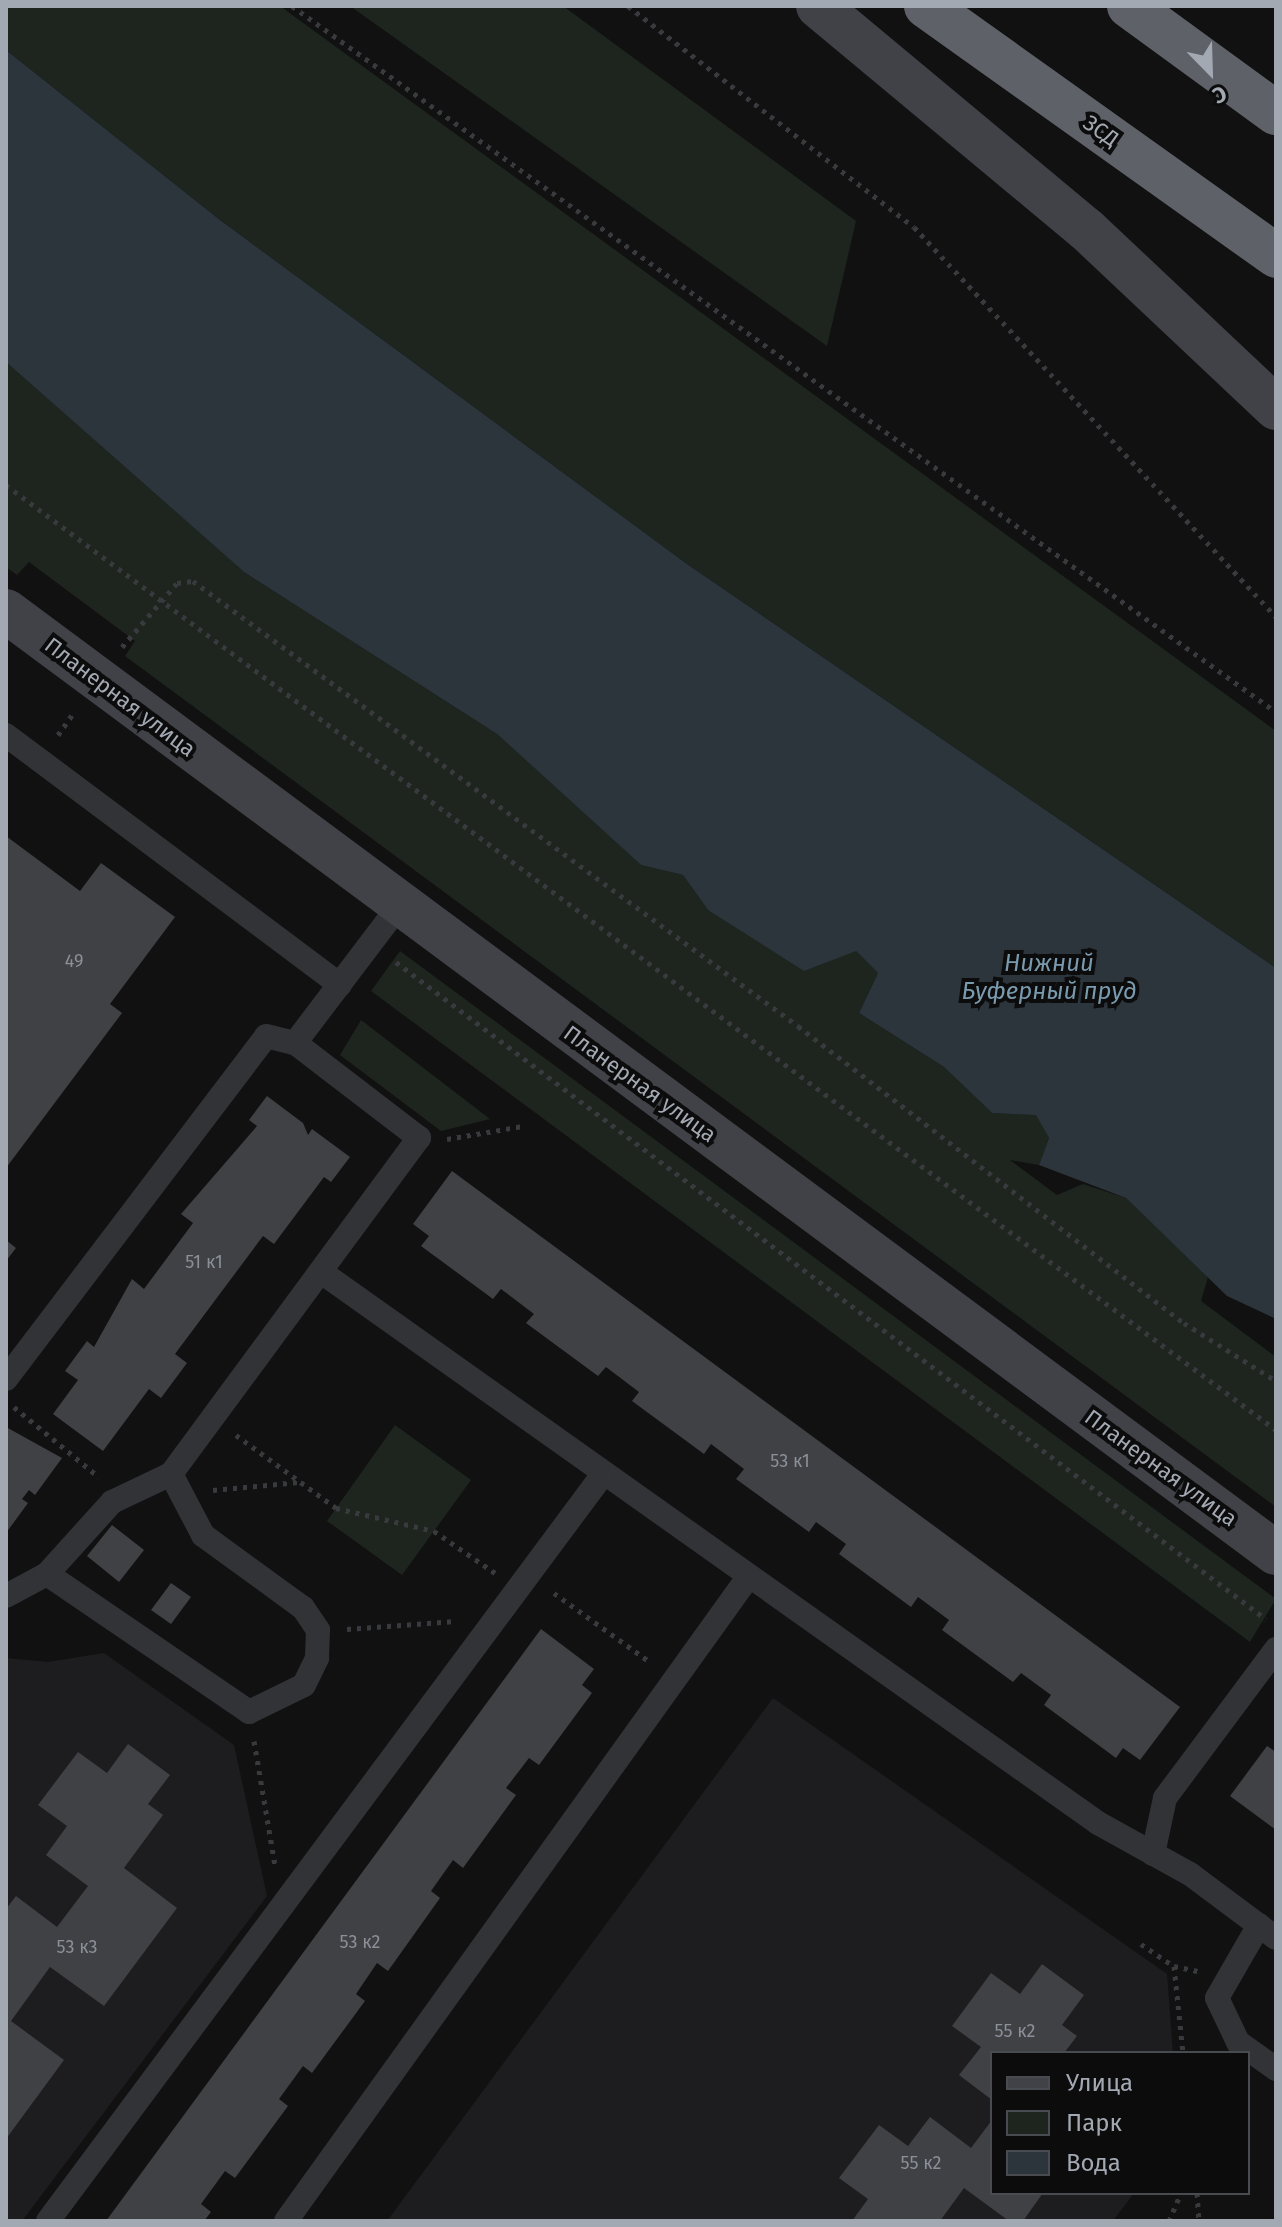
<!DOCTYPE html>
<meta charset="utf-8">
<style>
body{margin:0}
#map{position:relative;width:1282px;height:2227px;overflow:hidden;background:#111112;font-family:"Fira Sans",sans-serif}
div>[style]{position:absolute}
.built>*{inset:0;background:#1d1d1f}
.green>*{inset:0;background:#1d251e}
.water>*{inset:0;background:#2b353b}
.building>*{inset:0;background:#404145}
.path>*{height:5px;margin-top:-2.5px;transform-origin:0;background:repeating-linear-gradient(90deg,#383a3e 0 4px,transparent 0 10px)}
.lane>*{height:24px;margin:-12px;padding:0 12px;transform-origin:12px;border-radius:12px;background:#323337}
.secondary>*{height:44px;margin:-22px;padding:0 22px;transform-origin:22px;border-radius:22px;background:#404247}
.highway>*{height:44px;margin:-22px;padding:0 22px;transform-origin:22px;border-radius:22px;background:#5e6268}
span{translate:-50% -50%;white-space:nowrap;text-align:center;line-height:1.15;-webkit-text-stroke:8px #0c0c0d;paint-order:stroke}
.number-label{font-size:18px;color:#8a8f98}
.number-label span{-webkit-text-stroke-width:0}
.street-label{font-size:22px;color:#a3a9b3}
.water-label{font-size:24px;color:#7a9aae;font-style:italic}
.frame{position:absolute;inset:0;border:8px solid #a3a9b3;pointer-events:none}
.legend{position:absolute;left:990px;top:2051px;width:260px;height:144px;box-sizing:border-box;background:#0c0c0d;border:2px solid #484b4f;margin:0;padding:10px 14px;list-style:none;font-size:24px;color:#a3a9b3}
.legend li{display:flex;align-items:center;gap:16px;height:40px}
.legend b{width:40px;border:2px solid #484b4f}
.north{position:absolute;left:1170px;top:32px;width:80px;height:80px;-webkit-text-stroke:6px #0c0c0d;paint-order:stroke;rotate:157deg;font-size:22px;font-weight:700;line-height:32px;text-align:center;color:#a3a9b3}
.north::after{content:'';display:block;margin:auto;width:28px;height:36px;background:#a3a9b3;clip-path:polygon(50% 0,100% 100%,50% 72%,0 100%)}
</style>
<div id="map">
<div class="built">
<i style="clip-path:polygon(104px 1653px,234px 1745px,267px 1896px,22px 2221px,6px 2221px,6px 1658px,48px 1662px)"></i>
<i style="clip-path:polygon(773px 1698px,1167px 1974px,1173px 2053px,992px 2053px,992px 2193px,1134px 2193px,1113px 2221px,387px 2221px)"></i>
</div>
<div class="green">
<i style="clip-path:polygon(6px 6px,280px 6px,1276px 731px,1276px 968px,687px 564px,220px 220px,6px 50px)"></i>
<i style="clip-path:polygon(350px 6px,563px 6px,856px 221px,827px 346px)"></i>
<i style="clip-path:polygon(6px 362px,244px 572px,497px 734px,641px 865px,683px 875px,708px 910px,856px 951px,878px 973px,859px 1013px,944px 1067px,992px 1113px,1036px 1114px,1049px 1138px,1039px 1165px,1010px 1160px,1057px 1195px,1083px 1184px,1126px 1198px,1208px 1277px,1201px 1301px,1276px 1357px,1276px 1507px,125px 656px,135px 641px,29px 562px,17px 575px,6px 567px)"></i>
<i style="clip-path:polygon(400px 951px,1276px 1599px,1250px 1642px,371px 991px)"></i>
<i style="clip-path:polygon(361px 1020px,490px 1119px,441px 1131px,340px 1055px)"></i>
<i style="clip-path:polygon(395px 1425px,471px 1480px,402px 1575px,327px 1521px)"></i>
</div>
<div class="water">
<i style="clip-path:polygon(6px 50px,220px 220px,687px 564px,1276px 968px,1276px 1319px,1227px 1296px,1126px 1198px,1039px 1165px,1049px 1138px,1036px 1115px,992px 1113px,944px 1067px,859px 1013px,878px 973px,856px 951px,804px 971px,708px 910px,683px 875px,641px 865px,497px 734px,244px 572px,6px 362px)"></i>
</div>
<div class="building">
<i style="clip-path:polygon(6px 836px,80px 891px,101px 863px,175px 917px,110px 1004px,122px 1013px,6px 1168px)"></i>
<i style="clip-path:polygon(267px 1096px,303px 1123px,308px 1135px,312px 1129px,350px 1157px,331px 1182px,324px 1177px,274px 1244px,263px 1236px,175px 1354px,187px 1363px,161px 1398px,149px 1389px,103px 1451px,53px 1414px,78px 1380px,65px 1371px,87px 1341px,94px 1347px,132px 1279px,144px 1289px,193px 1223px,181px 1214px,257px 1126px,249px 1120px)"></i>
<i style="clip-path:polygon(452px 1171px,1180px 1707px,1140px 1760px,1123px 1748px,1116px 1758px,1044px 1705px,1051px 1695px,1021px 1673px,1013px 1682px,942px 1630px,949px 1620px,918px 1597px,911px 1607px,839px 1554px,846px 1544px,816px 1522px,809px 1532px,736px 1479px,744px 1469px,711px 1444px,704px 1454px,632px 1401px,639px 1392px,606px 1367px,598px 1376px,526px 1323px,534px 1314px,501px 1289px,493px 1299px,421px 1246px,429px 1236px,413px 1224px)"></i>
<i style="clip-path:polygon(6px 1240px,16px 1248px,6px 1261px)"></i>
<i style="clip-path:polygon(6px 1427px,62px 1458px,35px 1495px,29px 1490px,22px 1499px,28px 1503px,6px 1533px)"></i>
<i style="clip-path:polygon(112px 1525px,144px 1550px,119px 1582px,87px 1556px)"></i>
<i style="clip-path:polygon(171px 1583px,191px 1597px,171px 1624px,151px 1610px)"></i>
<i style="clip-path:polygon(541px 1629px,594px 1669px,582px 1685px,592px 1693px,539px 1765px,529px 1758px,506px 1788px,516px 1795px,463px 1868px,453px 1860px,431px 1891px,440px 1898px,388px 1971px,377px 1963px,356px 1994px,365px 2001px,312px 2073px,303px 2066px,279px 2099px,288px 2106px,235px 2178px,225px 2171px,201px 2204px,211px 2212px,204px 2221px,106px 2221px)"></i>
<i style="clip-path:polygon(128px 1744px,170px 1775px,148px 1804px,163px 1815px,124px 1868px,177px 1908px,104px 2006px,50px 1967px,11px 2021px,64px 2060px,6px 2139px,6px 1909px,16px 1896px,57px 1927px,88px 1886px,46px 1855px,67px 1826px,38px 1805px,78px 1752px,107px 1773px)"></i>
<i style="clip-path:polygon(1267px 1746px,1276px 1752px,1276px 1830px,1230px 1796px)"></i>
<i style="clip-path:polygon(1042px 1964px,1084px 1995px,1062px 2025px,1077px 2036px,1064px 2053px,992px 2053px,992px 2100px,959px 2075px,981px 2047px,952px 2026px,991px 1973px,1020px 1994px)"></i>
<i style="clip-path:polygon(930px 2117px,971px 2148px,992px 2120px,992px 2193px,1043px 2193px,1023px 2221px,1009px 2221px,964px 2188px,940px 2221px,852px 2221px,868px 2199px,839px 2178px,879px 2125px,908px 2146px)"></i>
</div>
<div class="path">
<i style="left:292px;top:6px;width:1211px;rotate:35.66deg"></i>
<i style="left:628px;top:6px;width:361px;rotate:37.7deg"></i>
<i style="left:914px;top:227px;width:532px;rotate:47.13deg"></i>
<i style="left:6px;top:485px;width:1583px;rotate:36.65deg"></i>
<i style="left:122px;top:647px;width:84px;rotate:-49.3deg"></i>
<i style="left:177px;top:583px;width:16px;rotate:-7deg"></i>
<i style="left:193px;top:581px;width:751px;rotate:36.34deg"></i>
<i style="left:798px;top:1026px;width:487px;rotate:37.6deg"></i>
<i style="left:1184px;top:1323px;width:109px;rotate:32.2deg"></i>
<i style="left:58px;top:735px;width:29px;rotate:-55deg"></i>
<i style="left:396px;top:962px;width:1090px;rotate:37.06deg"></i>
<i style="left:447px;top:1139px;width:77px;rotate:-9.7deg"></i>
<i style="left:14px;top:1407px;width:110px;rotate:39.5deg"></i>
<i style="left:236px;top:1435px;width:124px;rotate:36.1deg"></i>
<i style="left:336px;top:1508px;width:101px;rotate:13.2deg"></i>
<i style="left:434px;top:1531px;width:74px;rotate:34.5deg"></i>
<i style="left:213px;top:1490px;width:86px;rotate:-5.3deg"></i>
<i style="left:554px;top:1593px;width:118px;rotate:35.7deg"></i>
<i style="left:347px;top:1629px;width:109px;rotate:-4.2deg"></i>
<i style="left:254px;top:1741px;width:126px;rotate:80.4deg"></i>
<i style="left:1141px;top:1944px;width:40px;rotate:34deg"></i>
<i style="left:1174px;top:1966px;width:87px;rotate:84.1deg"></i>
<i style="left:1174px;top:1966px;width:24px;rotate:12deg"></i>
<i style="left:1197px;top:2193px;width:28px;rotate:86deg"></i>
<i style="left:1169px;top:2221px;width:30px;rotate:-67deg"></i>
</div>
<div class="lane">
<i style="left:6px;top:735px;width:417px;rotate:36.8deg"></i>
<i style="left:324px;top:1274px;width:949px;rotate:35.35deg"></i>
<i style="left:1098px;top:1823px;width:105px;rotate:29deg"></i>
<i style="left:1190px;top:1874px;width:107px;rotate:36.7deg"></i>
<i style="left:6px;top:1379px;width:430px;rotate:-52.8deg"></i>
<i style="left:266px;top:1036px;width:30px;rotate:14deg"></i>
<i style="left:47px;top:1574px;width:245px;rotate:34.3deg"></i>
<i style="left:249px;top:1712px;width:61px;rotate:-26.1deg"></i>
<i style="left:304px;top:1685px;width:30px;rotate:-64deg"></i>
<i style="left:317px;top:1658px;width:28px;rotate:-88deg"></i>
<i style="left:318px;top:1630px;width:27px;rotate:-124deg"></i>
<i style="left:303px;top:1608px;width:124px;rotate:-143.9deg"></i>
<i style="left:203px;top:1535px;width:69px;rotate:-117.7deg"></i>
<i style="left:6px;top:1596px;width:47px;rotate:-28.2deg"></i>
<i style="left:47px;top:1574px;width:97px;rotate:-47.9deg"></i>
<i style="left:112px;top:1502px;width:65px;rotate:-25.4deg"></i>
<i style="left:171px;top:1474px;width:418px;rotate:-53.6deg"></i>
<i style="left:419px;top:1138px;width:156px;rotate:-142.5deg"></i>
<i style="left:295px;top:1043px;width:172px;rotate:-52.8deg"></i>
<i style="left:1153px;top:1854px;width:57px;rotate:-77.9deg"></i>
<i style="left:1165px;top:1798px;width:186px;rotate:-53.3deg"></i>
<i style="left:1259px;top:1925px;width:84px;rotate:119.9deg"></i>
<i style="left:1217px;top:1998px;width:49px;rotate:64.5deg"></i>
<i style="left:1238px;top:2042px;width:47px;rotate:35.4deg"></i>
<i style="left:48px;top:2221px;width:932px;rotate:-53.38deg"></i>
<i style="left:286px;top:2221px;width:794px;rotate:-54.33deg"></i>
</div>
<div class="secondary">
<i style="left:818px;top:6px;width:349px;rotate:39.8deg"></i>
<i style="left:1086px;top:229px;width:261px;rotate:43.3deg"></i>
<i style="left:6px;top:611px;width:1581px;rotate:36.57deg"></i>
</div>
<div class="highway">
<i style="left:926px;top:6px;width:430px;rotate:35.5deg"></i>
<i style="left:1129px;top:6px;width:182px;rotate:36.1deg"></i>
</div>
<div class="number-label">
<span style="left:74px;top:961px">49</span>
<span style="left:204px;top:1262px">51 к1</span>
<span style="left:790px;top:1461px">53 к1</span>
<span style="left:360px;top:1942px">53 к2</span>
<span style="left:77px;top:1947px">53 к3</span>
<span style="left:1015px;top:2031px">55 к2</span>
<span style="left:921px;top:2163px">55 к2</span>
</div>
<div class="street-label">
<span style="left:1101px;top:131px;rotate:35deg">ЗСД</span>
<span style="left:120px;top:697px;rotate:37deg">Планерная улица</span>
<span style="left:640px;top:1084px;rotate:36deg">Планерная улица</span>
<span style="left:1161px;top:1468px;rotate:36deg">Планерная улица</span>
</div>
<div class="water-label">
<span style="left:1049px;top:978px">Нижний<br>Буферный пруд</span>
</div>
<div class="frame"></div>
<ul class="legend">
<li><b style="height:10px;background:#404247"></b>Улица</li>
<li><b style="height:22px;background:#1d251e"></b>Парк</li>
<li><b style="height:22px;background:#2b353b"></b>Вода</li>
</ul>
<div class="north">С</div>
</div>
